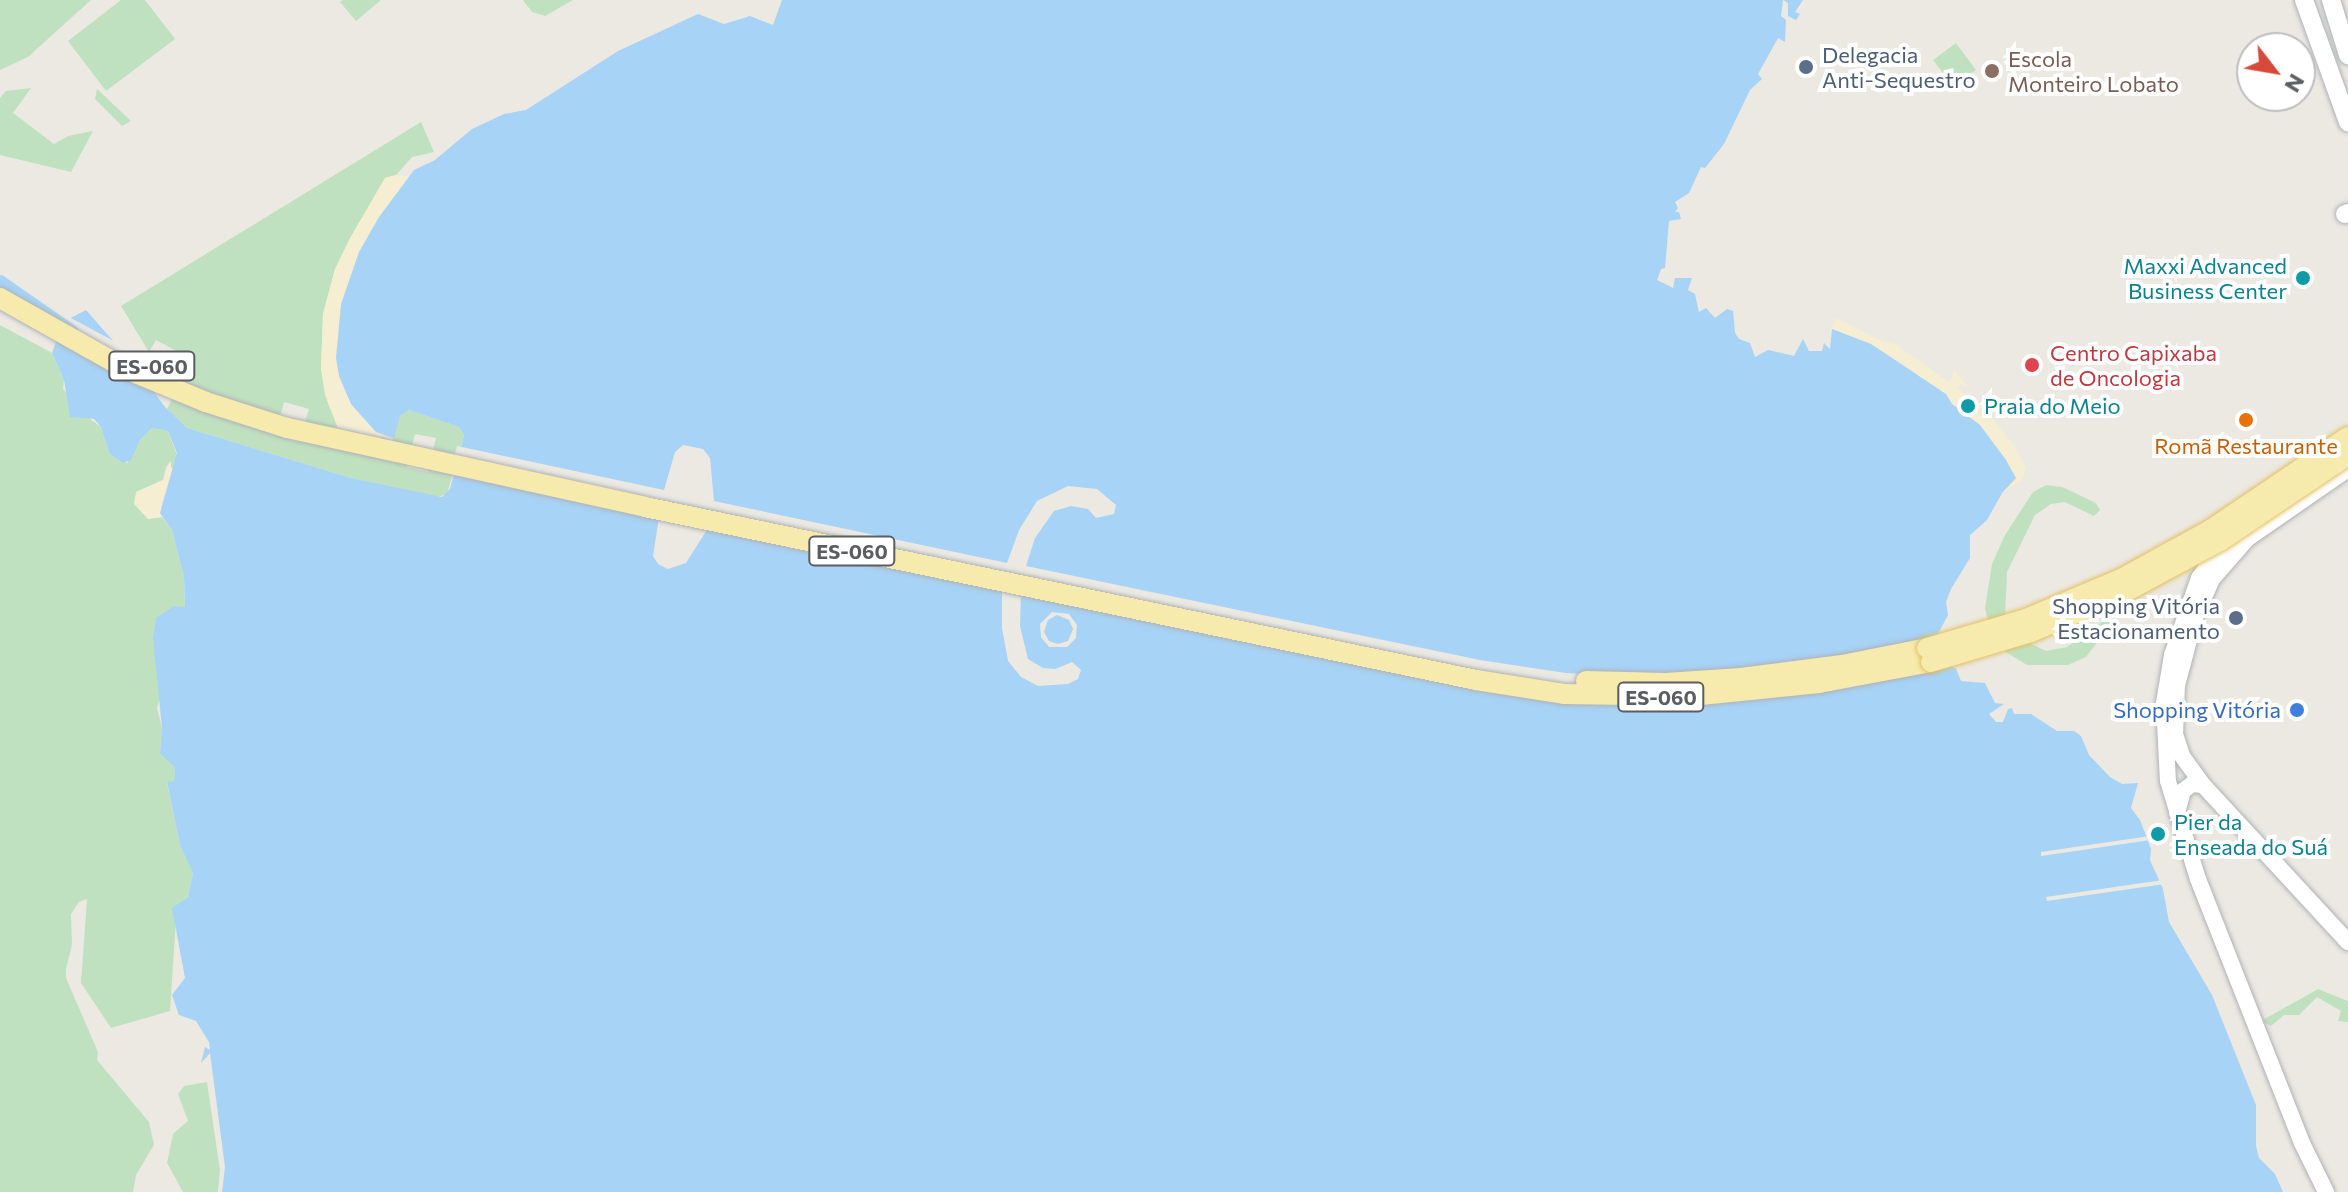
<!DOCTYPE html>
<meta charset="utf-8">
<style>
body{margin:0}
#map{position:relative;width:2348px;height:1192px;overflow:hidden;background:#ebe9e2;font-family:Commissioner,sans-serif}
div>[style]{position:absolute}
.green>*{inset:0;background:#c0e1c0}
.sand>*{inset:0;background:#f6eed2}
.water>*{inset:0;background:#a7d3f6}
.pier>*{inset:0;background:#ebe9e2}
.canal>*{height:11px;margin:-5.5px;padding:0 5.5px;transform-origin:5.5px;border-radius:5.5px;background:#a7d3f6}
.roads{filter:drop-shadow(0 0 2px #afb2b6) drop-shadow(0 0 2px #afb2b6)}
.tertiary>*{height:16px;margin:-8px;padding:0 8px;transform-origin:8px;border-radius:8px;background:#fff}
.secondary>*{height:18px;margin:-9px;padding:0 9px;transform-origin:9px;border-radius:9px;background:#fff}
.primary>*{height:20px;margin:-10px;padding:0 10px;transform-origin:10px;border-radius:10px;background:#f6ebac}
.bridges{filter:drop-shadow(0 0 2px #e2c064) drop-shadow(0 0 2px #e2c064)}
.primary-bridge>*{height:20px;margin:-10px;padding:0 10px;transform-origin:10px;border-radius:10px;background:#f6ebac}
.dots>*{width:22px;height:22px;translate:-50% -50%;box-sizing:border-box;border:4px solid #fff;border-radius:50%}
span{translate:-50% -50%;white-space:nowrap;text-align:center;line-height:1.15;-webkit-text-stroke:8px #fff;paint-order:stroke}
.shield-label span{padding:2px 6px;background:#fff;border:2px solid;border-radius:6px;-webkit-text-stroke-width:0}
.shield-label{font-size:20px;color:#5a5d61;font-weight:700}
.service-label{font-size:22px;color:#4e5e75}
.left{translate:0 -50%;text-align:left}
.right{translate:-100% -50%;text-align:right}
.education-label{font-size:22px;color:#785e54}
.culture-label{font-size:22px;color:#0d838f}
.health-label{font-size:22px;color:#be3a42}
.food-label{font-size:22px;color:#c56008}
.shop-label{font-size:22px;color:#366cbe}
.north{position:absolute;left:2236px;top:32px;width:80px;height:80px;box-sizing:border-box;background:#fff;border:2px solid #bdbec0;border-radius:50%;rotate:121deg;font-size:22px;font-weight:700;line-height:32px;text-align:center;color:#5a5d61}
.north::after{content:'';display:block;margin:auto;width:28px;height:36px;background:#d64a3c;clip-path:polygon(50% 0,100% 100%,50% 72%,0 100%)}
</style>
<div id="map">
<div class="green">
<i style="clip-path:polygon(0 0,91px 0,28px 57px,0 70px)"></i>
<i style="clip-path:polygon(121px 0,145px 0,175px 39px,106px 91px,68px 41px)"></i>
<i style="clip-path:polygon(343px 0,381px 0,356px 21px,340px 2px)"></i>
<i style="clip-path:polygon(523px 0,573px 0,545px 16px,532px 12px)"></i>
<i style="clip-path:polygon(1956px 43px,1976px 70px,1953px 86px,1933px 60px)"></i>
<i style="clip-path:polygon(31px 88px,13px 113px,54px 144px,68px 136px,93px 131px,71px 172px,0 155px,0 98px,6px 91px)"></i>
<i style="clip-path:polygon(97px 89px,131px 121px,122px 126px,95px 99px)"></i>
<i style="clip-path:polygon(evenodd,421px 122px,434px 152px,412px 157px,396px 175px,385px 178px,335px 269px,323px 314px,321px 369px,329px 407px,392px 442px,400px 416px,409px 410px,459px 427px,464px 435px,447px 494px,437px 497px,351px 478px,187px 428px,167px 409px,193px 360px,156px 340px,149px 352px,121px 306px,421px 122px,284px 402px,309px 409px,299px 442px,275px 435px,284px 402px,421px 122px,415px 434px,436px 438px,428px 472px,407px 467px,415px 434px)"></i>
<i style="clip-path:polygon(0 325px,52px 353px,64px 380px,63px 389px,87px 417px,101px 427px,109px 453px,127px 463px,140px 440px,152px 428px,168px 431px,178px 458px,172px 470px,170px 462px,166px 467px,163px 480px,136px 492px,148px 519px,162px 517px,172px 530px,184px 577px,185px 608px,157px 708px,162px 728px,160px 752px,175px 768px,174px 781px,167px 783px,180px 845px,193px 872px,188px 897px,177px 905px,170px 1011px,111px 1028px,81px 983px,87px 899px,79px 902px,71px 914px,72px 945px,66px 969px,66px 978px,98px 1052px,97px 1060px,149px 1122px,154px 1145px,136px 1175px,133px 1192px,0 1192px)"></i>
<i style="clip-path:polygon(2046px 485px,2062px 487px,2096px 503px,2100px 510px,2094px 516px,2065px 502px,2051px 504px,2035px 515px,2007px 572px,2005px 616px,2017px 637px,2046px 651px,2067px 647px,2106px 619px,2114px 620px,2086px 657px,2068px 665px,2027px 665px,2006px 652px,1992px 637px,1985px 608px,1992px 564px,2005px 535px,2033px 492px)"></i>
<i style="clip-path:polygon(2318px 989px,2348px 1001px,2348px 1022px,2338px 1021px,2341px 1011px,2317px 997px,2299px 1015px,2284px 1015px,2271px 1026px,2261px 1021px)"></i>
<i style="clip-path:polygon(207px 1082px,220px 1170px,218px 1192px,183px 1192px,167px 1163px,173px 1134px,188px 1121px,178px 1094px,184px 1086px)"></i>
</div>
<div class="sand">
<i style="clip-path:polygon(396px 175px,409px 176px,359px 252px,339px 321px,339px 376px,344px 390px,360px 416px,383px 436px,361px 449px,339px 431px,325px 395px,321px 369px,323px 314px,335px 269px,350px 238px,385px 178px)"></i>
<i style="clip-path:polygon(1836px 318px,1881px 341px,1895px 344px,1950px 383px,1954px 370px,1968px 387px,1961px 384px,1957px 388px,1979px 403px,2014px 445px,2026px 468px,2021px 481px,2002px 493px,2016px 479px,2014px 473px,1980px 425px,1901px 362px,1870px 344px,1832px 329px)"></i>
<i style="clip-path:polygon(170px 461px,172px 470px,161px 503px,162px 517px,148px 519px,134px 504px,136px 492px,163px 480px)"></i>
</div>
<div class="water">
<i style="clip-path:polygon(782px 0,1803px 0,1795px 12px,1800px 14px,1796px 20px,1788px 16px,1788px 3px,1783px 0,1781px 16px,1786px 20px,1785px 42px,1778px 38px,1758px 74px,1762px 79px,1750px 90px,1724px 144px,1705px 168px,1701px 167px,1689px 193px,1675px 202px,1678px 208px,1675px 212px,1679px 212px,1681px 219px,1669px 221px,1665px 268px,1661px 269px,1657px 280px,1673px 288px,1675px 278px,1692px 278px,1688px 290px,1695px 294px,1699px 312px,1706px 308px,1715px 318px,1727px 309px,1733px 311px,1735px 333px,1739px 339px,1750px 343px,1755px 357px,1768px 350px,1794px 356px,1803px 339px,1809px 351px,1822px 351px,1824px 343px,1830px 349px,1832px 329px,1871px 344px,1946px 394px,1952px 404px,1980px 425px,2006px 460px,2016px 478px,2002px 493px,1987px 520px,1970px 535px,1970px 558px,1951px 589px,1946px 602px,1948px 615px,1938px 634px,1944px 640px,1942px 659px,1956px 669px,1961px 681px,1985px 683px,1995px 703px,2004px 704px,1989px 714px,1996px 722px,2003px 722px,2008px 709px,2012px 708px,2014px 714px,2031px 714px,2057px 731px,2074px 731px,2081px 736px,2089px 755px,2110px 777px,2122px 784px,2138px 783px,2131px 808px,2140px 820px,2151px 849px,2150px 860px,2163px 889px,2169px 922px,2212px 995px,2256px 1105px,2256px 1146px,2259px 1158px,2275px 1174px,2283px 1192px,222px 1192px,225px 1167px,210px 1053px,201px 1063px,205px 1047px,210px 1050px,209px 1042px,196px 1021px,179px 1015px,172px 995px,185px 978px,172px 908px,188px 897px,193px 873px,180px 845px,167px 782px,174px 781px,175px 768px,160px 753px,162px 728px,153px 638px,156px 618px,174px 606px,185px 607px,184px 577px,172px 530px,160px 513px,177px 453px,168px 431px,152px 428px,140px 440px,131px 460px,123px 463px,109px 453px,101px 427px,94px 419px,70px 417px,64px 380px,52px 353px,63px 322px,86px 310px,130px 360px,165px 407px,187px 428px,351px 478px,442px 497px,450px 489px,464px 435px,459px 427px,409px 410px,400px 416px,394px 438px,376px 432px,351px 404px,339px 376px,336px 358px,341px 304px,359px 252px,379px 217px,414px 170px,435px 160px,472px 129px,504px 114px,526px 110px,618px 51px,698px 14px,724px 24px,750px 16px,773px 25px)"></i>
</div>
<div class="pier">
<i style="clip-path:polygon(67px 316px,123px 346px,157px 390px,54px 333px,60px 320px)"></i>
<i style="clip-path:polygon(683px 445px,703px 449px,710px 458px,714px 501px,1007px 563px,1019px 530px,1037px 501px,1068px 486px,1097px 489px,1116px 505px,1114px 514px,1096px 518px,1088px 509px,1071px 506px,1054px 511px,1035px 538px,1026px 566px,1480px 660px,1566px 673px,1616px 676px,1640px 704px,1021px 593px,1020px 626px,1028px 659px,1043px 668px,1055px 669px,1072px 662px,1081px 670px,1078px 679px,1068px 684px,1038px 686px,1021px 677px,1008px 661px,1002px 628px,1002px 590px,708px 528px,686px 563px,668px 569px,658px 564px,653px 556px,659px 517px,450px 472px,457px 446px,664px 490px,675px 452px)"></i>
<i style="clip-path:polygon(evenodd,1052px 612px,1069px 614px,1077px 625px,1076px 638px,1067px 647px,1049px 647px,1041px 637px,1040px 624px,1052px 612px,1057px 615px,1069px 620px,1073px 629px,1068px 641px,1058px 644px,1049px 641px,1044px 632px,1048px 620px,1057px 615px)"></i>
<i style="clip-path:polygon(2150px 836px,2151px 840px,2041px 856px,2041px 852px)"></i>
<i style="clip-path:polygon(2163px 880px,2165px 884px,2047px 901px,2046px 897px)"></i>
</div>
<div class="canal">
<i style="left:0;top:280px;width:88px;rotate:34.8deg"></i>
</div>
<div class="roads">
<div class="tertiary">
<i style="left:2348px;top:469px;width:123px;rotate:145.3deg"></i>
<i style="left:2247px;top:539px;width:53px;rotate:131.2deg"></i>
<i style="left:2212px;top:579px;width:43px;rotate:113.6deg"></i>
<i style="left:2195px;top:618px;width:69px;rotate:105deg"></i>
<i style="left:2177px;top:685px;width:49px;rotate:92.3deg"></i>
<i style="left:2175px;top:734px;width:23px;rotate:72deg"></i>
<i style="left:2182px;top:756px;width:36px;rotate:54deg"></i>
<i style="left:2203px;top:785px;width:214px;rotate:47.3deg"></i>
<i style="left:2225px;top:542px;width:44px;rotate:125.8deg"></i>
<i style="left:2199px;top:578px;width:82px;rotate:109.3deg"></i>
<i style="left:2172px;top:655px;width:49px;rotate:99.5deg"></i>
<i style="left:2164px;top:703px;width:78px;rotate:87.1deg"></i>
<i style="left:2168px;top:781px;width:102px;rotate:73deg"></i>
<i style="left:2198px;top:879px;width:284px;rotate:68.5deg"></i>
<i style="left:2302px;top:1143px;width:55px;rotate:63.9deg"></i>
<i style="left:2177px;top:813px;width:23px;rotate:-75deg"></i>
<i style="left:2183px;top:791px;width:11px;rotate:-38deg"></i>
<i style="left:2192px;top:784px;width:11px;rotate:5deg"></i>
</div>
<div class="secondary">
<i style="left:2304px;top:0;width:130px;rotate:70.2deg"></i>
<i style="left:2331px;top:0;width:58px;rotate:72.8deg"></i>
<i style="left:2345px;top:214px;width:3px;rotate:-18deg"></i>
</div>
<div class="primary">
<i style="left:0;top:298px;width:147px;rotate:29.4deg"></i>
<i style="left:128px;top:370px;width:84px;rotate:22.3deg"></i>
<i style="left:206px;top:402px;width:85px;rotate:17.8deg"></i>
<i style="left:287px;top:428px;width:367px;rotate:12.4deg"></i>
<i style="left:645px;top:507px;width:849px;rotate:11.76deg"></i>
<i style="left:1476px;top:680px;width:89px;rotate:9deg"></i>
<i style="left:1564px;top:694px;width:127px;rotate:0.9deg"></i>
<i style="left:1691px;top:696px;width:129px;rotate:-5.8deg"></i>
<i style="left:1819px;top:683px;width:114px;rotate:-10.6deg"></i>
<i style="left:1586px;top:681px;width:80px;rotate:1.4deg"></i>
<i style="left:1666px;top:683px;width:75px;rotate:-3.8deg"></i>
<i style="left:1741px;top:678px;width:102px;rotate:-7.3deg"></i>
<i style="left:1842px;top:665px;width:87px;rotate:-11.3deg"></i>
</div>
</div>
<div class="bridges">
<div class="primary-bridge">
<i style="left:1927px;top:648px;width:103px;rotate:-16.3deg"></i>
<i style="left:2026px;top:619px;width:103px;rotate:-22.8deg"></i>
<i style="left:2121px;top:579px;width:104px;rotate:-28.8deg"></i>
<i style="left:2212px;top:529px;width:164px;rotate:-34.1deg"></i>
<i style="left:1931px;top:662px;width:104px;rotate:-16.7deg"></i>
<i style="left:2031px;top:632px;width:104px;rotate:-23.1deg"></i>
<i style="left:2127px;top:591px;width:106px;rotate:-28.3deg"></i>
<i style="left:2220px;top:541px;width:154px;rotate:-33.9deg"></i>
</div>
</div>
<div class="dots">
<i style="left:1806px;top:67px;background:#5c6f8a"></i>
<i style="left:1992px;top:71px;background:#8d6e63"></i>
<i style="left:2303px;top:278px;background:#0f9aa8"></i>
<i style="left:2032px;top:365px;background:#e0444e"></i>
<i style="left:1968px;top:406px;background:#0f9aa8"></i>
<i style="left:2246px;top:420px;background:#e8710a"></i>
<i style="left:2236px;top:618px;background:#5c6f8a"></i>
<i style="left:2297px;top:710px;background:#3f7fe0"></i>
<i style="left:2158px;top:834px;background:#0f9aa8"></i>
</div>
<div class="shield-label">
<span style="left:152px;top:366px">ES-060</span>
<span style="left:852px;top:551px">ES-060</span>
<span style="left:1661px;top:697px">ES-060</span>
</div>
<div class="service-label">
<span class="left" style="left:1822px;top:67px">Delegacia<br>Anti-Sequestro</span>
<span class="right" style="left:2220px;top:618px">Shopping Vitória<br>Estacionamento</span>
</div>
<div class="education-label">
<span class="left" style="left:2008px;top:71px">Escola<br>Monteiro Lobato</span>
</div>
<div class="culture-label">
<span class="right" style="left:2287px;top:278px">Maxxi Advanced<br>Business Center</span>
<span class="left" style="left:1984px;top:406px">Praia do Meio</span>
<span class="left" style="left:2174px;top:834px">Pier da<br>Enseada do Suá</span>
</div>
<div class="health-label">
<span class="left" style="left:2050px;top:365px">Centro Capixaba<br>de Oncologia</span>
</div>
<div class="food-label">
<span style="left:2246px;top:446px">Romã Restaurante</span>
</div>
<div class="shop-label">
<span class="right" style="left:2281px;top:710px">Shopping Vitória</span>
</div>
<div class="north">N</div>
</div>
